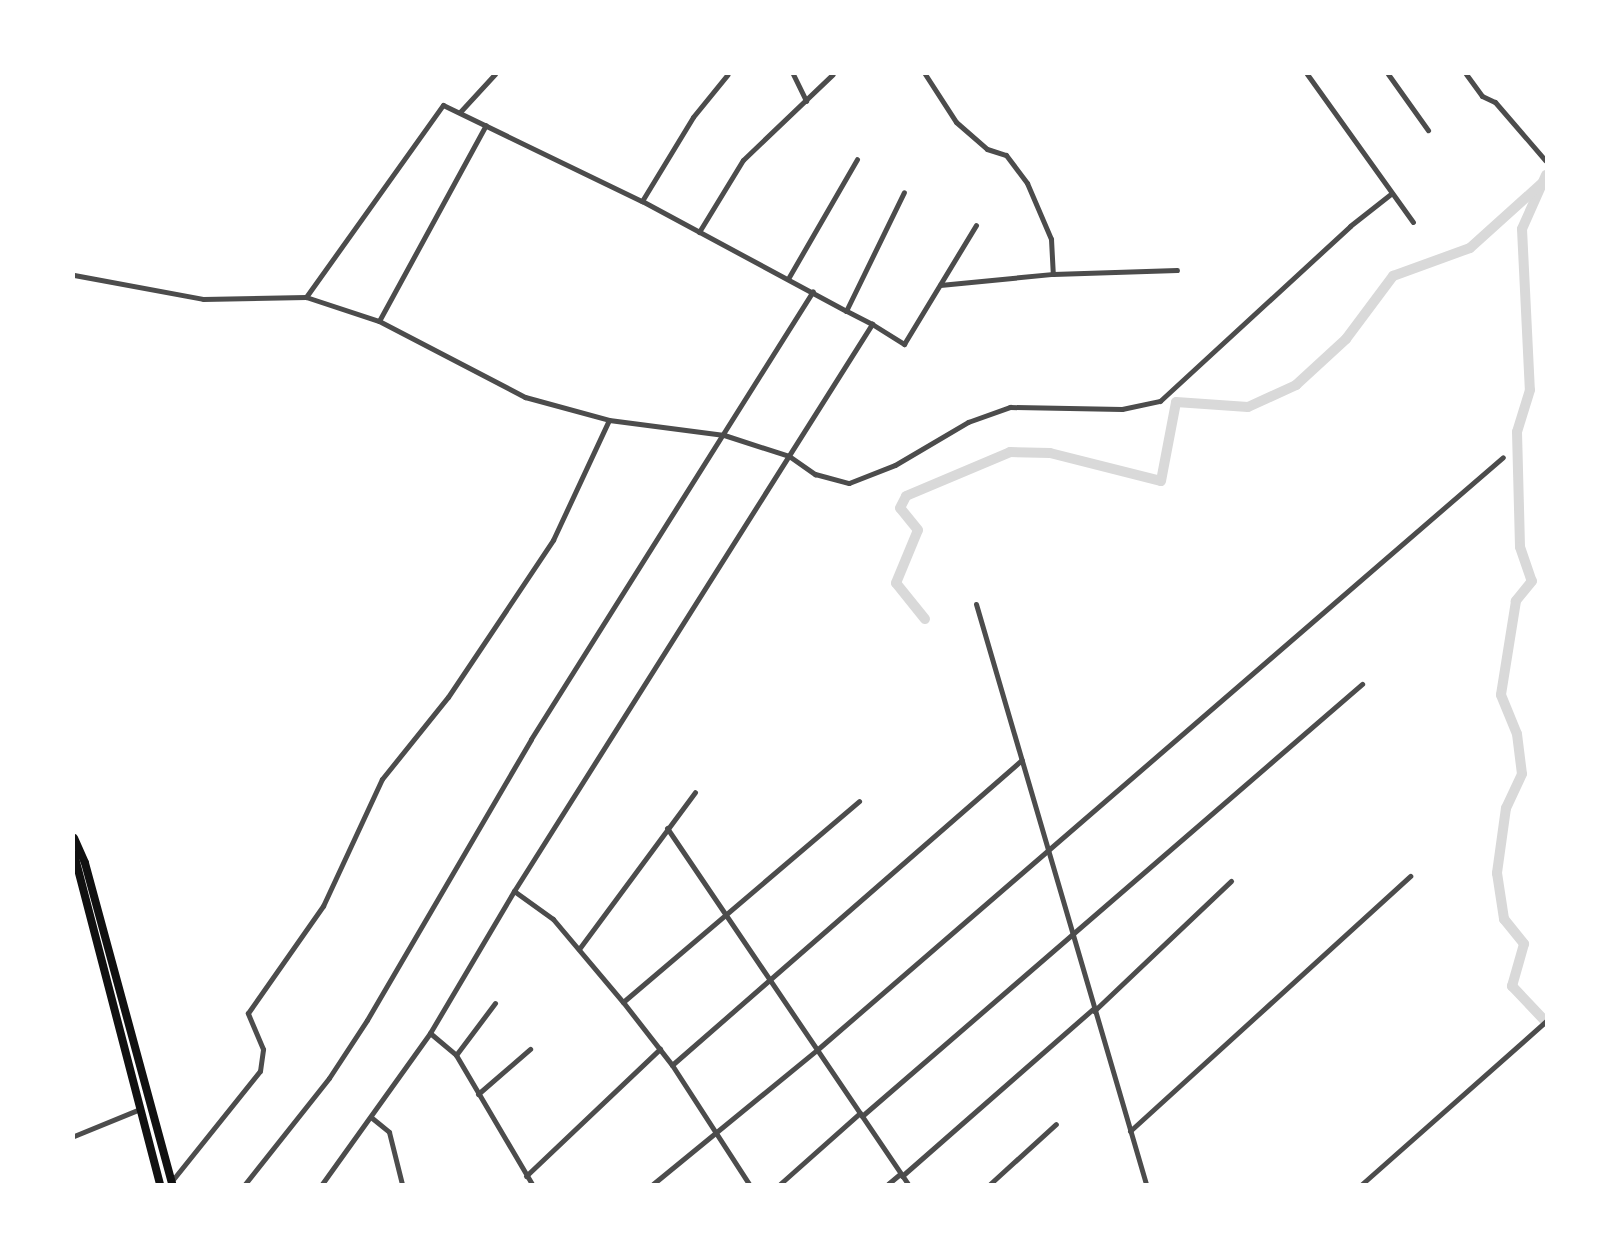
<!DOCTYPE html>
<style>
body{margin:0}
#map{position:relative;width:1620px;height:1258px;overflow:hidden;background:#fff;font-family:Lato,sans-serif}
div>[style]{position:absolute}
.canal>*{height:10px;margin:-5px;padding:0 5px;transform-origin:5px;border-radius:5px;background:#d9d9d9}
.minor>*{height:5px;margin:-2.5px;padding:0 2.5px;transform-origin:2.5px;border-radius:2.5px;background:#4c4c4c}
.trunk>*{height:8px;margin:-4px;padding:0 4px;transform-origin:4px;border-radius:4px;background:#111}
span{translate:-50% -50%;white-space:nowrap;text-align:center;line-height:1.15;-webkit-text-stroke:5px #fff;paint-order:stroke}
.frame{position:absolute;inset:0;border:75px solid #fff;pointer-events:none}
</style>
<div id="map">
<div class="canal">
<i style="left:1546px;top:175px;width:59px;rotate:114deg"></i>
<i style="left:1522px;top:229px;width:161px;rotate:87.2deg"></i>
<i style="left:1530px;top:390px;width:44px;rotate:107.2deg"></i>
<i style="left:1517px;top:432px;width:115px;rotate:88.5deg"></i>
<i style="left:1520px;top:547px;width:36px;rotate:71deg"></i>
<i style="left:1532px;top:581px;width:26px;rotate:129deg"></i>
<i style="left:1516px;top:601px;width:95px;rotate:99.1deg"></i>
<i style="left:1501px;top:695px;width:42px;rotate:67.7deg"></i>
<i style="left:1517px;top:734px;width:40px;rotate:82.9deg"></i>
<i style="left:1522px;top:774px;width:38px;rotate:115deg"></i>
<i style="left:1506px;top:808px;width:66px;rotate:97.9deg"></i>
<i style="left:1497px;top:873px;width:47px;rotate:81.3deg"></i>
<i style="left:1504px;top:919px;width:32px;rotate:51deg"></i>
<i style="left:1524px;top:944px;width:44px;rotate:105.9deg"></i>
<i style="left:1512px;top:986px;width:50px;rotate:46.6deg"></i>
<i style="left:925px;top:619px;width:46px;rotate:-128.9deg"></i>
<i style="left:896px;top:583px;width:57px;rotate:-67.5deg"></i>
<i style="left:918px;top:530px;width:28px;rotate:-129deg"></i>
<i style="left:900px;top:508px;width:13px;rotate:-63deg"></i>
<i style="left:906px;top:496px;width:113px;rotate:-22.9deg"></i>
<i style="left:1010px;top:452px;width:40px;rotate:1.4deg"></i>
<i style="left:1050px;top:453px;width:114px;rotate:14.2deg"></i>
<i style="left:1161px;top:481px;width:80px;rotate:-79.2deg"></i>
<i style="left:1176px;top:402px;width:72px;rotate:4deg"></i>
<i style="left:1248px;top:407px;width:53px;rotate:-24.6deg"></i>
<i style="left:1296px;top:385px;width:68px;rotate:-42.6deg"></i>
<i style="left:1346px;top:339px;width:79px;rotate:-53.3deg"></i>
<i style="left:1393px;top:276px;width:82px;rotate:-20deg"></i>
<i style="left:1470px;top:248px;width:96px;rotate:-42deg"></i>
</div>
<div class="minor">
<i style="left:793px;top:74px;width:30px;rotate:64deg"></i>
<i style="left:925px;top:74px;width:57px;rotate:57.1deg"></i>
<i style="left:956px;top:122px;width:41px;rotate:41.1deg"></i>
<i style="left:987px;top:149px;width:20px;rotate:18deg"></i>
<i style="left:1006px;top:155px;width:35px;rotate:53deg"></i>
<i style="left:1027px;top:183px;width:61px;rotate:66.8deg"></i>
<i style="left:1051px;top:239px;width:35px;rotate:87deg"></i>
<i style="left:1307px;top:74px;width:182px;rotate:54.4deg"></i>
<i style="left:1388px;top:74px;width:69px;rotate:54.5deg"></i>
<i style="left:1466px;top:74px;width:27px;rotate:54deg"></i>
<i style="left:1482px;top:96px;width:14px;rotate:25deg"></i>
<i style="left:1495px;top:102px;width:77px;rotate:49.2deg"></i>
<i style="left:460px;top:112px;width:52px;rotate:-47.4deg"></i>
<i style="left:642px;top:201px;width:98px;rotate:-58.7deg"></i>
<i style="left:693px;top:117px;width:55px;rotate:-50.9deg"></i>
<i style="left:699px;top:232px;width:84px;rotate:-58.6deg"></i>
<i style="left:743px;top:160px;width:124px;rotate:-43.7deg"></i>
<i style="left:74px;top:275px;width:131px;rotate:10.5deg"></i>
<i style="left:203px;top:299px;width:103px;rotate:-1.1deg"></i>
<i style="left:306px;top:297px;width:77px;rotate:18.2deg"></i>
<i style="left:379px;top:321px;width:165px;rotate:27.5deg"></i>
<i style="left:525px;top:397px;width:87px;rotate:15.3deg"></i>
<i style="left:609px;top:420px;width:116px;rotate:7.4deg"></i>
<i style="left:724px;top:435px;width:68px;rotate:17.9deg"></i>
<i style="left:789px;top:456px;width:32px;rotate:35deg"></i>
<i style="left:815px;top:474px;width:35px;rotate:15deg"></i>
<i style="left:849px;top:483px;width:49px;rotate:-21.4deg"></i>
<i style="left:895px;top:465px;width:85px;rotate:-30.5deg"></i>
<i style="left:968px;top:422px;width:45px;rotate:-19.7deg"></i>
<i style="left:1010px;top:407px;width:112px;rotate:1deg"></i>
<i style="left:1122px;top:409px;width:39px;rotate:-12deg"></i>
<i style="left:1160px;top:401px;width:258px;rotate:-42.6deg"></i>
<i style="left:1350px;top:226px;width:53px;rotate:-38.2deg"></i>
<i style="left:789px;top:277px;width:136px;rotate:-60deg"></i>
<i style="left:940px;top:285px;width:114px;rotate:-5.6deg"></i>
<i style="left:1053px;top:274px;width:124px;rotate:-1.8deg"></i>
<i style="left:306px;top:297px;width:236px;rotate:-54.5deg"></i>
<i style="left:443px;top:105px;width:221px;rotate:25.8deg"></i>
<i style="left:642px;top:201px;width:232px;rotate:28.3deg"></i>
<i style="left:379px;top:321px;width:223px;rotate:-61.4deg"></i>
<i style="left:872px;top:324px;width:38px;rotate:32deg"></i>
<i style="left:904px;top:344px;width:139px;rotate:-58.8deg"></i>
<i style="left:976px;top:604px;width:604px;rotate:73.66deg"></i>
<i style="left:667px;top:828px;width:430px;rotate:55.9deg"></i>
<i style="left:514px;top:891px;width:48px;rotate:35.7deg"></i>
<i style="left:553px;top:919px;width:109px;rotate:49.9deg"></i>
<i style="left:623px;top:1002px;width:80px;rotate:52.1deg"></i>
<i style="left:672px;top:1065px;width:142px;rotate:57.1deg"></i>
<i style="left:579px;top:949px;width:195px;rotate:-53.5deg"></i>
<i style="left:623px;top:1002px;width:310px;rotate:-40.4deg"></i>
<i style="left:1094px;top:1011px;width:189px;rotate:-43.5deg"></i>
<i style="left:430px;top:1033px;width:34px;rotate:40deg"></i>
<i style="left:456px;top:1055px;width:150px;rotate:59.5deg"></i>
<i style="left:456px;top:1055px;width:65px;rotate:-53.1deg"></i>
<i style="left:672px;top:1065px;width:464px;rotate:-41.1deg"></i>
<i style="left:478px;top:1094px;width:69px;rotate:-40.9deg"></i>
<i style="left:862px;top:1116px;width:661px;rotate:-40.83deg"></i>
<i style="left:372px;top:1118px;width:22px;rotate:39deg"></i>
<i style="left:389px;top:1132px;width:54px;rotate:76deg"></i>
<i style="left:1130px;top:1131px;width:379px;rotate:-42.3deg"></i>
<i style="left:74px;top:1136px;width:71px;rotate:-22.2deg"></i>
<i style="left:526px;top:1176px;width:185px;rotate:-43.5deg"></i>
<i style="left:902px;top:1176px;width:255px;rotate:-41.2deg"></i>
<i style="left:171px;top:1182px;width:142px;rotate:-51.3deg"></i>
<i style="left:260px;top:1071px;width:22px;rotate:-82deg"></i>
<i style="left:263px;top:1049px;width:39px;rotate:-113deg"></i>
<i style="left:248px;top:1013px;width:131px;rotate:-55deg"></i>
<i style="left:323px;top:906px;width:140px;rotate:-65.1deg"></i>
<i style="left:382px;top:779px;width:105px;rotate:-51.2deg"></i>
<i style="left:448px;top:697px;width:189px;rotate:-56.2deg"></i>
<i style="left:553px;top:540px;width:132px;rotate:-65deg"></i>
<i style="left:245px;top:1184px;width:135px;rotate:-51.6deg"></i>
<i style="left:329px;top:1078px;width:69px;rotate:-56.8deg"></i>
<i style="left:367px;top:1020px;width:325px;rotate:-59.7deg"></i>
<i style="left:531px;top:739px;width:529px;rotate:-57.81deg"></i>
<i style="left:322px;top:1184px;width:186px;rotate:-54.4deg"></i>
<i style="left:430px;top:1033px;width:165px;rotate:-59.4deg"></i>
<i style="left:514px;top:891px;width:671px;rotate:-57.73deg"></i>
<i style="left:872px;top:324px;width:29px;rotate:-153deg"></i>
<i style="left:846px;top:311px;width:132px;rotate:-64deg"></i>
<i style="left:653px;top:1184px;width:213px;rotate:-39.3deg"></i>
<i style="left:818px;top:1049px;width:905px;rotate:-40.83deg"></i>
<i style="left:780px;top:1184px;width:107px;rotate:-41.6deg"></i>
<i style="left:888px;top:1184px;width:16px;rotate:-40deg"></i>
<i style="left:990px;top:1184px;width:89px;rotate:-42.3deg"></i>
<i style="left:1362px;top:1184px;width:246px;rotate:-41.5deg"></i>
</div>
<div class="trunk">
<i style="left:74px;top:838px;width:27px;rotate:66deg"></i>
<i style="left:85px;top:863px;width:333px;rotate:74.8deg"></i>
<i style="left:74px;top:854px;width:341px;rotate:75.4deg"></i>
</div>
<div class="frame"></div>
</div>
